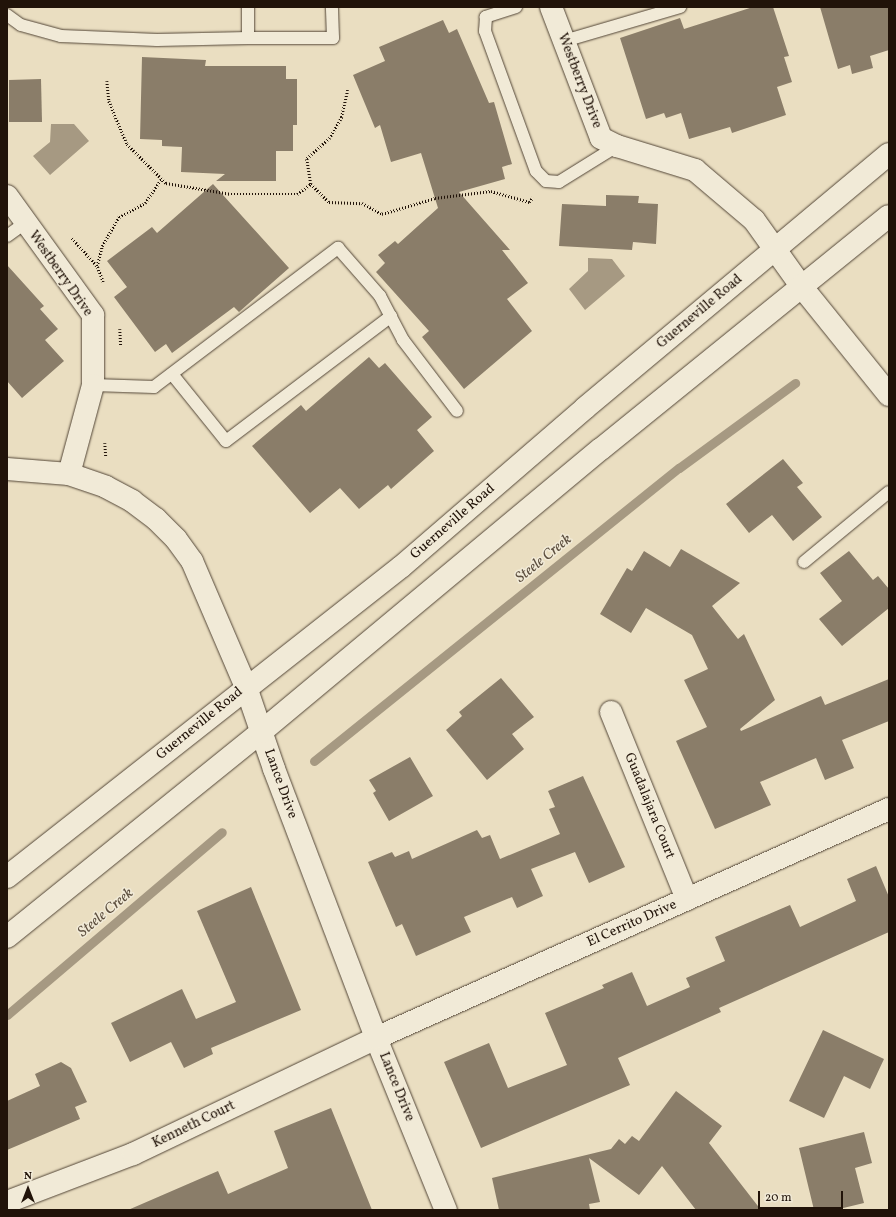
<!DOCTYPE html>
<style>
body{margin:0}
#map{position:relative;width:896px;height:1217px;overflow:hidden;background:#eadec1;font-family:Vollkorn,serif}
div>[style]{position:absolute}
.water>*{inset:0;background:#a69982}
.stream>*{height:9px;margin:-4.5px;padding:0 4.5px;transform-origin:4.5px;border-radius:4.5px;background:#a69982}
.building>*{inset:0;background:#8a7d69}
.path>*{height:2.5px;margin-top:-1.25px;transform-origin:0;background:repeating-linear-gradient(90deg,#211309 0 1px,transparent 0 3px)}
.roads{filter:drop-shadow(0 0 1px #534637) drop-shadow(0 0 1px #534637)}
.lane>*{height:12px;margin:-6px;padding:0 6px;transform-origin:6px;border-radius:6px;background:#f1ead7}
.street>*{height:22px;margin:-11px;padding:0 11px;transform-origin:11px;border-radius:11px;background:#f1ead7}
.secondary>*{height:22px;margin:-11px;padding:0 11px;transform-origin:11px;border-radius:11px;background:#f1ead7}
span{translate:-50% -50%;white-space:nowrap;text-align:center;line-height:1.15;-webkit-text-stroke:3px #f1ead7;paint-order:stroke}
.street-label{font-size:14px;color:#211309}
.water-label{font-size:15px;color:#5d4f3f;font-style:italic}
.frame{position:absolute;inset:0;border:8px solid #211309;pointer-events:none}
.north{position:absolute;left:8px;top:1169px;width:40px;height:40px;-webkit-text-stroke:3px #f1ead7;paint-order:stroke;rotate:0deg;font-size:11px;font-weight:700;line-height:16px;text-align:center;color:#211309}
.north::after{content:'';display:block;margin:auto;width:14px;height:18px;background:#211309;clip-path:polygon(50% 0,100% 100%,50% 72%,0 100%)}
.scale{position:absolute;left:758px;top:1191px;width:85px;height:18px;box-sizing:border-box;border:2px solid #211309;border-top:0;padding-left:5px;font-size:12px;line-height:14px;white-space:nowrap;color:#211309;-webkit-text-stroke:3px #f1ead7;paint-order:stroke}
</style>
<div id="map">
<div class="water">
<i style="clip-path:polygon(51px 124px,74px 124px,89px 141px,50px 175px,33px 156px,50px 142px)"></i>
<i style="clip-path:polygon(588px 258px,612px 259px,625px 276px,585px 310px,569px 289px,588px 271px)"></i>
</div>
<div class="stream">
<i style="left:314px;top:761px;width:468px;rotate:-38.8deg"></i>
<i style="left:679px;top:468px;width:144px;rotate:-36.2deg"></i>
<i style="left:7px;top:1015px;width:282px;rotate:-40.4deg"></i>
</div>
<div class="building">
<i style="clip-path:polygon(753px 7px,773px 7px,789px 56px,784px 57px,792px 82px,777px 87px,786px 115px,732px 133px,730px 127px,689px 139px,681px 113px,666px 118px,664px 113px,646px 119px,620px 38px,680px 18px,684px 29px)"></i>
<i style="clip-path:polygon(820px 7px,889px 7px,889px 50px,870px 56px,873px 68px,852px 74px,850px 65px,838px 69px)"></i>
<i style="clip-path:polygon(443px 20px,449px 33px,457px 29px,489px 103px,494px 102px,512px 164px,502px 167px,505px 179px,459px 192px,510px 250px,502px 250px,528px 283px,507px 299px,532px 331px,464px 389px,422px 337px,429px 331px,376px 272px,385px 263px,378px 255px,395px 241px,398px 244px,438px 208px,421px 153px,391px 162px,380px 125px,375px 128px,353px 75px,385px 61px,379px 47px)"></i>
<i style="clip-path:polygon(142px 57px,206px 60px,205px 66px,286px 66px,286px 79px,297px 79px,297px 125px,293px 125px,293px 151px,276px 151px,276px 181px,216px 181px,225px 174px,181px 172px,182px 147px,162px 146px,162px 140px,140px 139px)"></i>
<i style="clip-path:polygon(41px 79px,42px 122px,9px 122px,9px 80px)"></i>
<i style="clip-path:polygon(213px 184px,289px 268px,239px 312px,234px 307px,172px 353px,166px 344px,155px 352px,114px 297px,127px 287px,107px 261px,152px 227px,157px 233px)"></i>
<i style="clip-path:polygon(606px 195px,639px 196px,638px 203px,658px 204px,656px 244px,633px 242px,632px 250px,559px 246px,562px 204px,606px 206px)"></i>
<i style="clip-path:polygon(7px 265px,44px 306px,40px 309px,58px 329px,45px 340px,64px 361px,22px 398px,7px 381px)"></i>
<i style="clip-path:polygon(369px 357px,379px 368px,385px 363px,432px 417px,417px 430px,434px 451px,391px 489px,388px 485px,359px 509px,340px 488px,310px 513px,252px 446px,301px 405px,306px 411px)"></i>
<i style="clip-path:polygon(783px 459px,803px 483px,797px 487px,822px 517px,793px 541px,772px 515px,749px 533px,726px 504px)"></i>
<i style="clip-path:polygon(681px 549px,740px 583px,712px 606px,738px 639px,744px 634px,775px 700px,740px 729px,741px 731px,821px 696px,825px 705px,889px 679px,889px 721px,842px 740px,854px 768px,825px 780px,816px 758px,760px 782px,771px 805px,715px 829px,676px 741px,707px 727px,684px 680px,708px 669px,692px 635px,646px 608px,631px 633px,600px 614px,627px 568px,632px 571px,644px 551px,670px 567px)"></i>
<i style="clip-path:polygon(849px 551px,873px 580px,878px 576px,889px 589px,889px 608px,842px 646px,819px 619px,842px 601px,820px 573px)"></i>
<i style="clip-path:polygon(501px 678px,534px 717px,512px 734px,524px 749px,487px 780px,446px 730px,462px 716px,459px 712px)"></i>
<i style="clip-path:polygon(410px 757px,433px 796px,389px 821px,373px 793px,376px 791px,369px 780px)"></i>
<i style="clip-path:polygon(583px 776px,625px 867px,589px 883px,575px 852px,531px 869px,543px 896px,517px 908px,512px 897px,464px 917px,471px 932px,416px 956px,402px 924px,396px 927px,368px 862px,392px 852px,395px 857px,409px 851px,412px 859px,477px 830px,482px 838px,490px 835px,500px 859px,560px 834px,549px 809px,555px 807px,548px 791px)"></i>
<i style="clip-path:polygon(876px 866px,889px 897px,889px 932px,719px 1008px,721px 1012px,618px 1058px,630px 1085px,481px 1148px,444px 1062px,489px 1043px,508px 1088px,567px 1065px,545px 1013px,604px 988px,602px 985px,632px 972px,647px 1006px,690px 987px,686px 978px,725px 961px,715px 937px,790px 905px,800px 927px,856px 901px,847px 879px)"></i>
<i style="clip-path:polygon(251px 887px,301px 1010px,211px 1048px,213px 1054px,184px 1068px,171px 1042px,130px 1062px,111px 1023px,182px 989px,196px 1019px,236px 1002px,197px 911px)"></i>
<i style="clip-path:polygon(823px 1030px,884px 1059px,870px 1089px,844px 1076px,824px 1118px,789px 1101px)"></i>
<i style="clip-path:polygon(61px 1062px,71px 1068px,87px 1102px,75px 1107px,80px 1119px,7px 1150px,7px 1101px,40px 1086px,35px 1074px)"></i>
<i style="clip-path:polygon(676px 1091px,722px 1126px,709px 1143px,761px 1210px,696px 1210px,662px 1166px,639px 1195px,589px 1158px,600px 1202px,589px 1204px,590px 1210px,499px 1210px,492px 1178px,611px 1149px,619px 1139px,625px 1144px,632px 1136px,639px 1141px)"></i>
<i style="clip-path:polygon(331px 1108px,372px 1210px,128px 1210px,218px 1171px,228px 1194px,288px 1168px,274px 1131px)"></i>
<i style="clip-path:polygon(864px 1132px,872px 1163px,855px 1168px,864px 1203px,835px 1210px,814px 1210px,799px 1148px)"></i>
</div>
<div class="path">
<i style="left:107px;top:81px;width:20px;rotate:84deg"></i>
<i style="left:109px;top:101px;width:47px;rotate:67.3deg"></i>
<i style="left:127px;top:144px;width:55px;rotate:45deg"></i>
<i style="left:166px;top:183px;width:66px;rotate:9.6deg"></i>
<i style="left:231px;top:194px;width:66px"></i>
<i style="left:297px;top:194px;width:17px;rotate:-36deg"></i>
<i style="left:348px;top:90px;width:28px;rotate:103deg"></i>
<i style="left:342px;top:117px;width:24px;rotate:120deg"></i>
<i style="left:330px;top:138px;width:31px;rotate:138deg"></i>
<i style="left:307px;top:159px;width:25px;rotate:81deg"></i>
<i style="left:311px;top:184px;width:25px;rotate:45deg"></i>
<i style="left:329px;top:202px;width:33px;rotate:2deg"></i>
<i style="left:362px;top:203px;width:23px;rotate:29deg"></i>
<i style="left:382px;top:214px;width:55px;rotate:-16.8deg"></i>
<i style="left:435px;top:198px;width:56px;rotate:-7.1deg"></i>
<i style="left:491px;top:191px;width:40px;rotate:16deg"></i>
<i style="left:529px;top:202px;width:6px;rotate:-51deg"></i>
<i style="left:72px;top:238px;width:38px;rotate:48deg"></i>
<i style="left:103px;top:282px;width:17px;rotate:-111deg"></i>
<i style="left:97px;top:266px;width:21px;rotate:-76deg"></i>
<i style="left:102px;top:246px;width:34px;rotate:-60deg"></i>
<i style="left:119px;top:217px;width:30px;rotate:-28deg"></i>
<i style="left:145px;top:203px;width:29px;rotate:-56deg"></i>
<i style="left:120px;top:329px;width:17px;rotate:87deg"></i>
<i style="left:105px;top:443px;width:14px;rotate:86deg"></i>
</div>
<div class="roads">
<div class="lane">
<i style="left:248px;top:7px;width:31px;rotate:90deg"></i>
<i style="left:248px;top:38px;width:85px"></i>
<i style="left:333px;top:38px;width:31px;rotate:-92deg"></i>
<i style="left:516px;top:7px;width:32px;rotate:162deg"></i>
<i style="left:486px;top:17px;width:14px;rotate:94deg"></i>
<i style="left:485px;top:31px;width:149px;rotate:70deg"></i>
<i style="left:536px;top:171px;width:14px;rotate:45deg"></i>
<i style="left:546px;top:181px;width:13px;rotate:4deg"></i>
<i style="left:559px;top:182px;width:68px;rotate:-31.8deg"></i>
<i style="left:7px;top:15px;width:17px;rotate:36deg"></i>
<i style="left:21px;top:25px;width:41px;rotate:15.4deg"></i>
<i style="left:61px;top:36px;width:96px;rotate:2.4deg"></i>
<i style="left:157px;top:40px;width:91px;rotate:-1.3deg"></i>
<i style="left:564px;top:41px;width:121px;rotate:-16.3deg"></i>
<i style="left:7px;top:236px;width:22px;rotate:-36deg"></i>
<i style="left:172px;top:374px;width:86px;rotate:51.1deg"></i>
<i style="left:226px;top:441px;width:207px;rotate:-37.1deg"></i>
<i style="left:93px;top:385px;width:61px;rotate:1.9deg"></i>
<i style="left:154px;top:387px;width:231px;rotate:-37.1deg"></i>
<i style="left:338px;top:248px;width:64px;rotate:48.8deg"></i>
<i style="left:380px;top:296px;width:50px;rotate:62.4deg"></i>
<i style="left:403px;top:340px;width:89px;rotate:52.7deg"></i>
<i style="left:804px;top:562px;width:110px;rotate:-39.5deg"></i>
</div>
<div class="street">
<i style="left:551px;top:7px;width:140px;rotate:69.1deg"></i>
<i style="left:601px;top:138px;width:18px;rotate:27deg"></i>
<i style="left:617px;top:146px;width:82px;rotate:17.1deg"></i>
<i style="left:695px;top:170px;width:77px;rotate:40.3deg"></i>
<i style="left:754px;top:220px;width:81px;rotate:54.5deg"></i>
<i style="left:7px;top:196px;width:147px;rotate:54.1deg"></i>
<i style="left:93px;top:315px;width:70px;rotate:90deg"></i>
<i style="left:93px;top:385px;width:92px;rotate:105.1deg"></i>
<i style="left:7px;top:469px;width:62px;rotate:4.6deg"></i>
<i style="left:69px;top:474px;width:39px;rotate:19deg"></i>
<i style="left:106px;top:487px;width:30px;rotate:28deg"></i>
<i style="left:132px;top:501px;width:30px;rotate:37deg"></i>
<i style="left:156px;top:519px;width:28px;rotate:45deg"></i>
<i style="left:176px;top:539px;width:27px;rotate:54deg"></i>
<i style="left:192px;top:561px;width:137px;rotate:66.8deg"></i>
<i style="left:246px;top:687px;width:87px;rotate:71.1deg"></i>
<i style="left:274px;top:769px;width:288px;rotate:69.2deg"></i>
<i style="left:376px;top:1038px;width:186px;rotate:67.9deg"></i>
<i style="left:611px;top:712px;width:202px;rotate:67.9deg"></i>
<i style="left:7px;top:1202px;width:135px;rotate:-20.9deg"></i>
<i style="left:133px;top:1154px;width:269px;rotate:-25.5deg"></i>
<i style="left:376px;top:1038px;width:562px;rotate:-24.06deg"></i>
</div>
<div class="secondary">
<i style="left:801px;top:286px;width:140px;rotate:51.1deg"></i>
<i style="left:7px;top:877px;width:501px;rotate:-38.2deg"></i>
<i style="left:401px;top:567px;width:243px;rotate:-40.8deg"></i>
<i style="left:585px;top:408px;width:396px;rotate:-39.9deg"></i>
<i style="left:7px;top:937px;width:326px;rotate:-38.9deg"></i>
<i style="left:261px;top:732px;width:442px;rotate:-39.8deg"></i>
<i style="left:601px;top:449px;width:370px;rotate:-39deg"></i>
</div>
</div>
<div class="street-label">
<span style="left:579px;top:81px;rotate:69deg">Westberry Drive</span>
<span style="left:60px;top:274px;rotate:55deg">Westberry Drive</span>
<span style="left:700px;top:312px;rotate:-40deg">Guerneville Road</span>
<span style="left:453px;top:522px;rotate:-41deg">Guerneville Road</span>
<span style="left:200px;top:724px;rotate:-39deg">Guerneville Road</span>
<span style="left:280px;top:784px;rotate:70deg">Lance Drive</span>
<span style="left:649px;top:806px;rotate:68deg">Guadalajara Court</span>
<span style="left:632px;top:924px;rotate:-24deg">El Cerrito Drive</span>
<span style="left:396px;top:1087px;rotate:68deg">Lance Drive</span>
<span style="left:194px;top:1125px;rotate:-26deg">Kenneth Court</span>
</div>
<div class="water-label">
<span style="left:544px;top:559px;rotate:-39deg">Steele Creek</span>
<span style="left:106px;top:913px;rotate:-40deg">Steele Creek</span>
</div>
<div class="frame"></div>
<div class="north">N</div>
<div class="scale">20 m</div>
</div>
